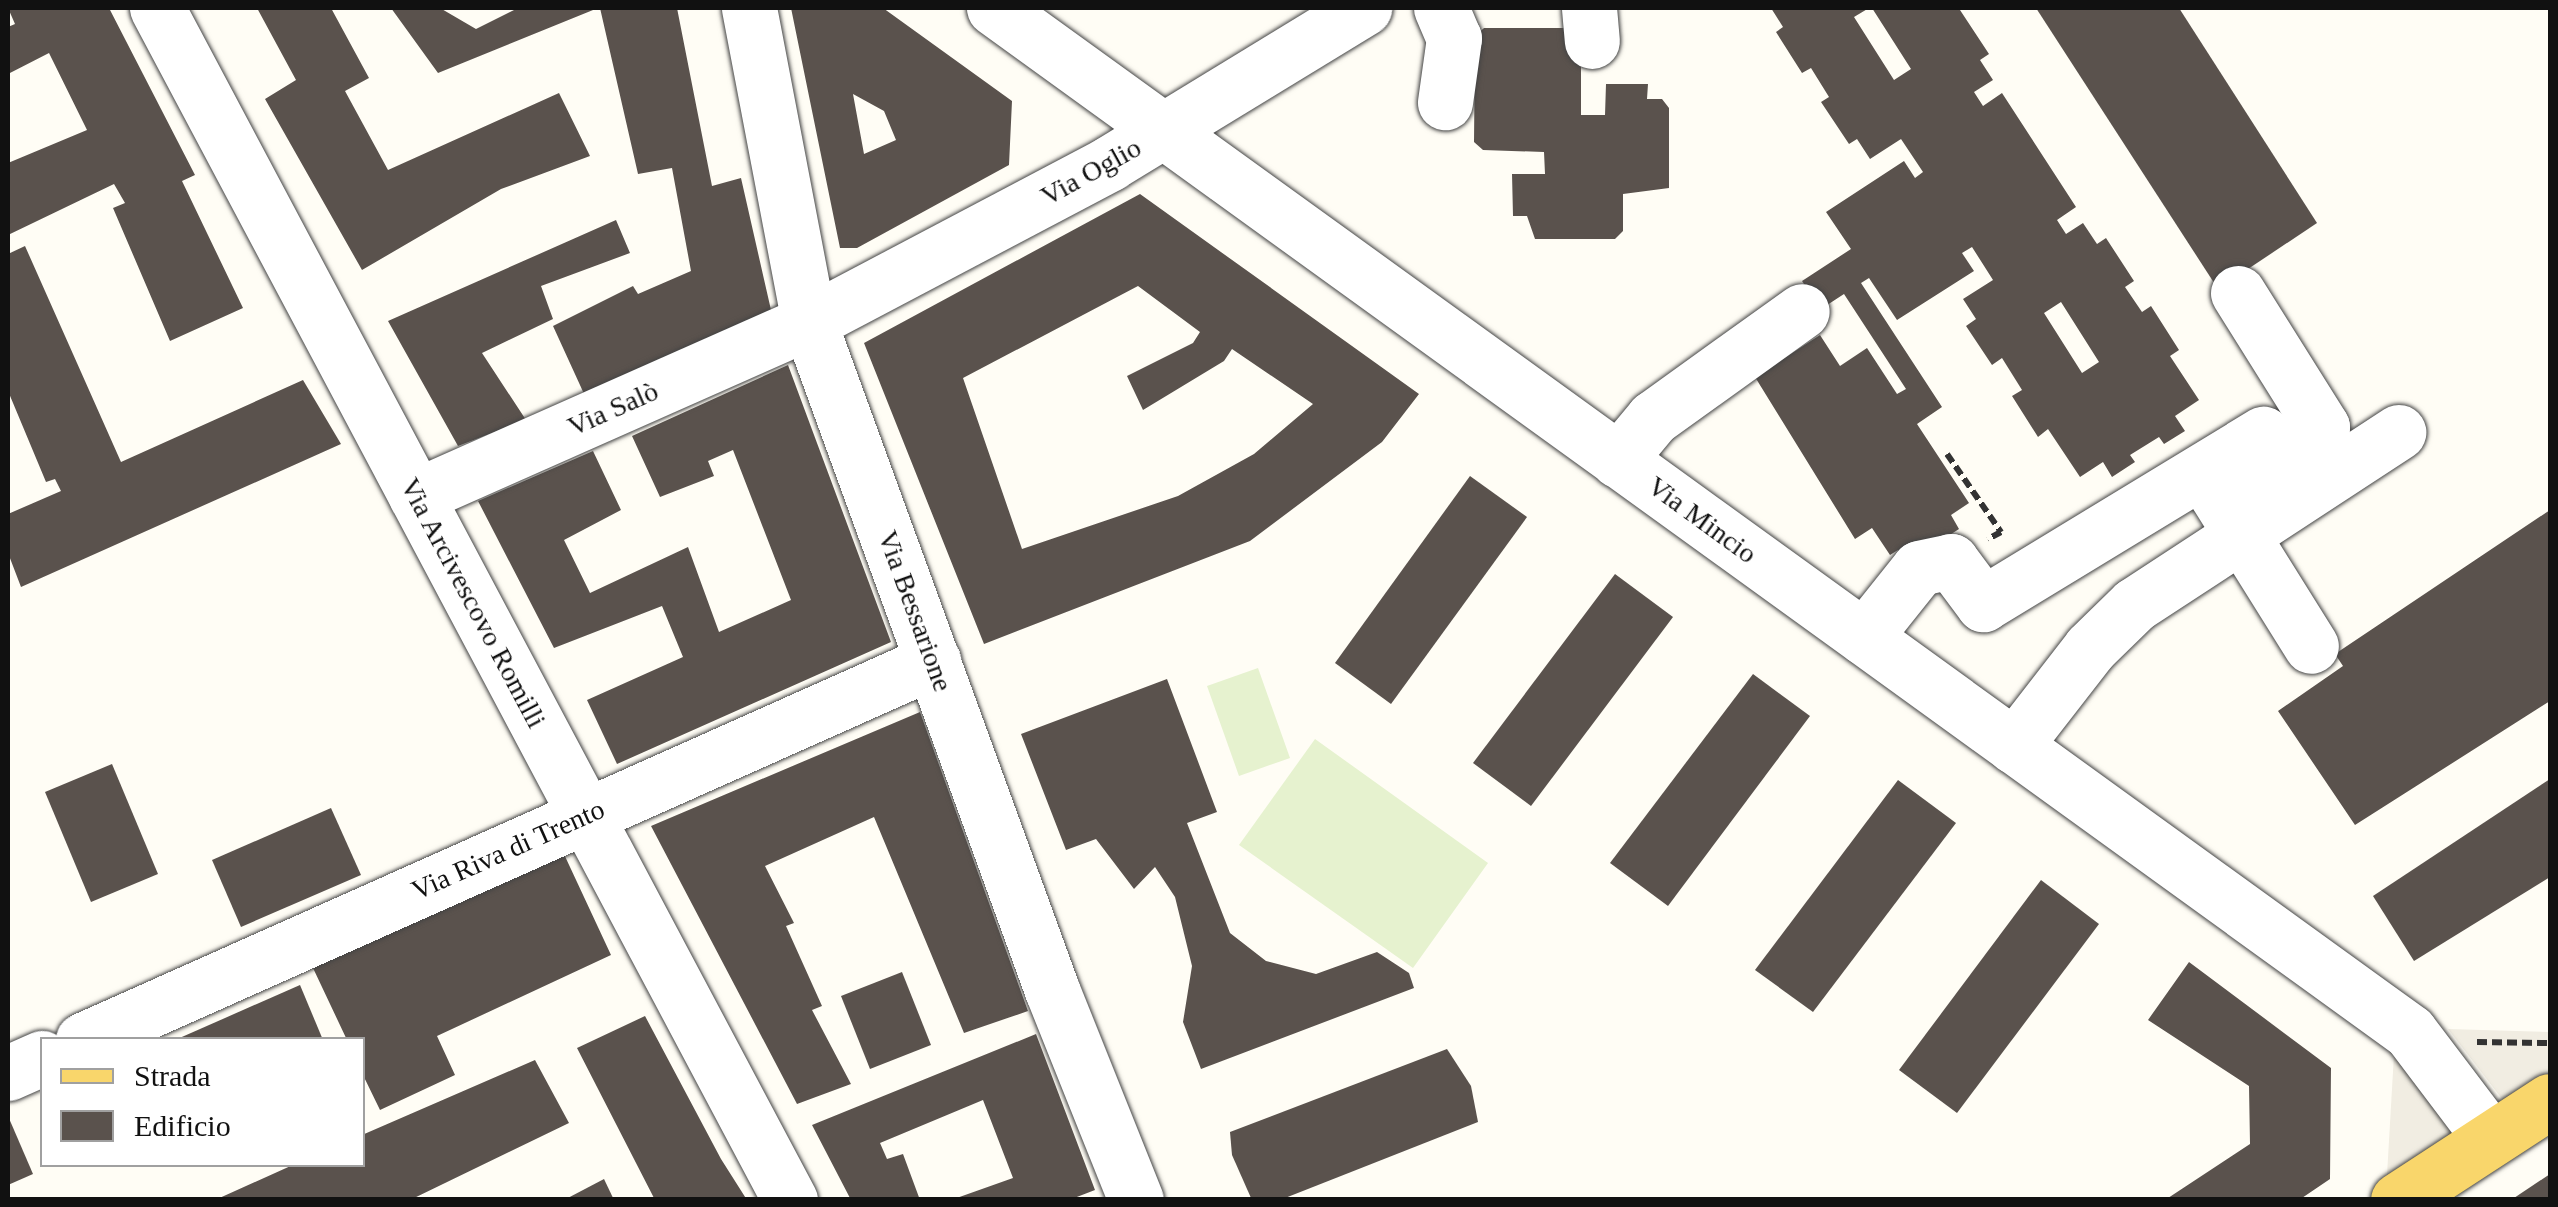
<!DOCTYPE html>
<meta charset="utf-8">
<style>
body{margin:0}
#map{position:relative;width:2558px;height:1207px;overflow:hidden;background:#fffdf5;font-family:"Times New Roman",serif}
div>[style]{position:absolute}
.pitch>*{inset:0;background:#e6f2cf}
.plaza>*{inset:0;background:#f1ede2}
.building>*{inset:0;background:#5a524d}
.path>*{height:6px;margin-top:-3px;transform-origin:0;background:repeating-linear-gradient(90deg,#333 0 10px,transparent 0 15px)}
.roads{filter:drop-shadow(0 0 2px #444) drop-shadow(0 0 2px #444)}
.minor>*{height:55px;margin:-27.5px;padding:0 27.5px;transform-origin:27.5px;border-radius:27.5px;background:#fff}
.major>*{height:55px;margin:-27.5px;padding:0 27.5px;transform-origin:27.5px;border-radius:27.5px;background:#f9d66b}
span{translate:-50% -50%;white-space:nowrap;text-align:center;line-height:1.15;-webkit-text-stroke:10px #fff;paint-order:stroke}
.street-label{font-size:28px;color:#111}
.frame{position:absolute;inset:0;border:10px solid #111;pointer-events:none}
.legend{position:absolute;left:40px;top:1037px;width:325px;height:130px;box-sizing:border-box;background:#fff;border:2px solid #a0a0a0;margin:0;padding:12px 18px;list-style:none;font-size:30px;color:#111}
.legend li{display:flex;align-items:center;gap:20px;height:50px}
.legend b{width:50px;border:2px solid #a0a0a0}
</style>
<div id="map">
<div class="pitch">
<i style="clip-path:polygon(1258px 668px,1290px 758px,1239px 776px,1207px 686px)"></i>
<i style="clip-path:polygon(1315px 739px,1488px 863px,1413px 968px,1239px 845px)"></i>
</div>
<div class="plaza">
<i style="clip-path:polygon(2448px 1029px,2550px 1032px,2550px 1078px,2506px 1104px)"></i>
<i style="clip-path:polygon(2395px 1037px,2464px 1125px,2387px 1175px)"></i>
</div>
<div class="building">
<i style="clip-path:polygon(8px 8px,109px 8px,195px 175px,182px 181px,243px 308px,170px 341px,113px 208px,125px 203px,114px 184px,8px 235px,8px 163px,87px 130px,49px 53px,8px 74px,8px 27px,15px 24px)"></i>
<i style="clip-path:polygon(257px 8px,331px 8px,369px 78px,345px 91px,388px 170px,559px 93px,590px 156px,501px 189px,362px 270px,265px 99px,296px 80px)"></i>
<i style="clip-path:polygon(391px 8px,440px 8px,476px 29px,518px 8px,598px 8px,438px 73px)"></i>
<i style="clip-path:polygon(600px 8px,677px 8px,712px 186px,741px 178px,771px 310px,585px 396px,553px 326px,633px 286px,638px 294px,691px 271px,672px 168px,638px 174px)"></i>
<i style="clip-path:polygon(evenodd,791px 8px,883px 8px,1012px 101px,1009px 165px,857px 248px,840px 248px,791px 8px,853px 94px,884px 111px,896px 140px,864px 154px,853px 94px)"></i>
<i style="clip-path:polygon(evenodd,1771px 8px,1869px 8px,1854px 17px,1894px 80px,1911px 69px,1872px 8px,1960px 10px,1989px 54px,1980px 60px,1993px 80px,1974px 92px,1983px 106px,2002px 93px,2076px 207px,2057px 220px,2066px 234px,2083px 223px,2097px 244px,2106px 238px,2134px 281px,2125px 287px,2142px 312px,2151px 306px,2179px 350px,2170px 356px,2199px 400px,2175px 416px,2185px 431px,2164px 444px,2159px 437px,2130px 455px,2135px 462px,2112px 477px,2103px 462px,2080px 477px,2048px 429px,2038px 437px,2012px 396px,2022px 390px,2002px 358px,1992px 365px,1966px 326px,1976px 319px,1963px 299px,1993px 280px,1972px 247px,1962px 253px,1974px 271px,1897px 320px,1869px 278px,1861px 283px,1942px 407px,1917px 424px,1969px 503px,1951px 515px,1959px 529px,1906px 563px,1898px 550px,1890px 555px,1872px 528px,1855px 539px,1755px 377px,1820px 335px,1840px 366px,1867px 348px,1897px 394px,1906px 389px,1844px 294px,1821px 309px,1802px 281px,1851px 249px,1826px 212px,1904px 161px,1915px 178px,1923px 172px,1901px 139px,1870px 159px,1857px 139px,1849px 144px,1821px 102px,1829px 97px,1811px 68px,1802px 73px,1776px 32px,1783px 27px,1771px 8px,2061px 302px,2099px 362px,2082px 373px,2044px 313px,2061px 302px)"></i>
<i style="clip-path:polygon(2036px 8px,2179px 8px,2317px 223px,2218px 289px)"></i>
<i style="clip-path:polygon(1484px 28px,1574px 28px,1581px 36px,1581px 115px,1605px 115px,1606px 84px,1648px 84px,1647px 99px,1662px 99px,1669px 108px,1669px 188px,1623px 194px,1623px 231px,1615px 239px,1535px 239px,1527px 216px,1513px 216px,1512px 174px,1545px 174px,1544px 152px,1483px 150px,1474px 142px,1475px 36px)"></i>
<i style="clip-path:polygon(evenodd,1140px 194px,1419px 394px,1382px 442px,1250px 541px,984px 644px,864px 343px,1140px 194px,1138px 286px,1200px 332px,1193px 343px,1127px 376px,1143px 410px,1224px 361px,1232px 349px,1313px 404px,1254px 454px,1178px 496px,1022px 549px,963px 378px,1138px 286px)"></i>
<i style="clip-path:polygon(616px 220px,630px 253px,541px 286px,553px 319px,482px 353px,526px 420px,458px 446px,388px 321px)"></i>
<i style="clip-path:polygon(25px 246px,121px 462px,303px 380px,341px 444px,21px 587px,8px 553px,8px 514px,61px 491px,55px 479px,46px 482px,8px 391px,8px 254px)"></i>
<i style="clip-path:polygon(788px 365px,891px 642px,617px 764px,587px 700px,683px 657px,662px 606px,554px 648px,478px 501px,593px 451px,621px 510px,564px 540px,590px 593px,688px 547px,719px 632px,791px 600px,733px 450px,708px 461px,714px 476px,660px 497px,632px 436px)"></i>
<i style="clip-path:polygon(1470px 476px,1527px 517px,1391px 704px,1335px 663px)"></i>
<i style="clip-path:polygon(2550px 510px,2550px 701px,2355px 825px,2278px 711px,2343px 666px,2335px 654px)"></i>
<i style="clip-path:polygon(1615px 574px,1673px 617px,1531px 806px,1473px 763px)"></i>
<i style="clip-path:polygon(1753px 674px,1810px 716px,1668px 906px,1610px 863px)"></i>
<i style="clip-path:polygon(1167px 679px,1217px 812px,1187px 823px,1230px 933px,1266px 961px,1316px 974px,1377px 952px,1409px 973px,1414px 988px,1201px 1069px,1183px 1022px,1192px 966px,1175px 897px,1155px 867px,1134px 889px,1096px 839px,1066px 850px,1021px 734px)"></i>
<i style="clip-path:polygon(920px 712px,1028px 1011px,964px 1033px,874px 817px,765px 866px,794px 923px,786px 926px,822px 1006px,812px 1010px,851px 1084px,797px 1104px,651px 826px)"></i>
<i style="clip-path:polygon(112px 764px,158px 874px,91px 902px,45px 792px)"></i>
<i style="clip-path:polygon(2550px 779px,2550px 877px,2414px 961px,2373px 896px)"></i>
<i style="clip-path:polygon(1898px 780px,1956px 823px,1813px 1012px,1755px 970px)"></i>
<i style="clip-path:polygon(331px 808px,361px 875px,241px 927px,212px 860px)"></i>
<i style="clip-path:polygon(563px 852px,611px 955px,437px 1036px,455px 1075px,380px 1110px,362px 1073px,362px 1040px,347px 1040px,313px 968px)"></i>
<i style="clip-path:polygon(2041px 880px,2099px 924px,1957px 1113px,1899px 1070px)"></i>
<i style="clip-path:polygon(2189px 962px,2331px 1068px,2330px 1179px,2299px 1200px,2165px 1200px,2250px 1144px,2249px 1086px,2148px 1020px)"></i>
<i style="clip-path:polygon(902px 972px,931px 1045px,870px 1069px,841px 996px)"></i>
<i style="clip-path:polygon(300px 985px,323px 1040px,175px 1040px)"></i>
<i style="clip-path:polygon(645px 1016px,721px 1159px,747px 1200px,655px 1200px,577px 1048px)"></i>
<i style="clip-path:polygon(1036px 1034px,1095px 1190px,1069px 1200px,951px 1200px,1013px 1178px,983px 1100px,880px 1143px,887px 1159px,903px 1154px,920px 1200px,851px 1200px,812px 1125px)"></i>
<i style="clip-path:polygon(1447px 1049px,1471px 1086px,1478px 1122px,1280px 1200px,1251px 1198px,1232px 1155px,1230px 1132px)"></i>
<i style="clip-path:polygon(535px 1060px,569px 1123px,410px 1200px,215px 1200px,295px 1164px,362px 1164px,362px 1135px)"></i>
<i style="clip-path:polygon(8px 1116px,33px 1174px,8px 1185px)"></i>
<i style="clip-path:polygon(2550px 1174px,2550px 1200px,2511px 1200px)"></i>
<i style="clip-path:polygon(604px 1179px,614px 1200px,564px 1200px)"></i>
</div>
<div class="path">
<i style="left:1947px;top:454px;width:95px;rotate:55.3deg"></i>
<i style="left:2001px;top:532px;width:15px;rotate:152deg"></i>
<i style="left:2477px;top:1042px;width:73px;rotate:0.8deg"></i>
</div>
<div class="roads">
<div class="minor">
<i style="left:157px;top:8px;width:1350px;rotate:62.03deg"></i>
<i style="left:749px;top:8px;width:320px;rotate:79.2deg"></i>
<i style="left:809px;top:322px;width:711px;rotate:70.01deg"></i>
<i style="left:1052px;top:990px;width:226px;rotate:68.2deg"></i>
<i style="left:994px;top:8px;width:1747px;rotate:35.87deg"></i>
<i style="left:2410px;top:1032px;width:134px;rotate:52.9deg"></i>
<i style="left:1441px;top:8px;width:33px;rotate:67deg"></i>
<i style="left:1454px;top:38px;width:65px;rotate:98deg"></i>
<i style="left:1589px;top:8px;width:33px;rotate:85deg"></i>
<i style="left:2238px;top:293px;width:158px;rotate:57.9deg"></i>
<i style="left:2322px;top:427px;width:125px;rotate:147.7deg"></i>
<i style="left:2216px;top:494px;width:179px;rotate:58deg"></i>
<i style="left:1618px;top:460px;width:55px;rotate:-50.2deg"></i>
<i style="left:1653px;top:418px;width:183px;rotate:-35.7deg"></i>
<i style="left:416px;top:496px;width:430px;rotate:-23.9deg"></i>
<i style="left:809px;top:322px;width:340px;rotate:-27.8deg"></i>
<i style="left:1110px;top:163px;width:298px;rotate:-31.4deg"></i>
<i style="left:1864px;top:637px;width:88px;rotate:-51.4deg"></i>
<i style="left:1919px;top:568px;width:33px;rotate:-12deg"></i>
<i style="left:1951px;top:561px;width:54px;rotate:53.3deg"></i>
<i style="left:1983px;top:604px;width:328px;rotate:-31.3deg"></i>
<i style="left:2014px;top:746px;width:124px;rotate:-52.2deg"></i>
<i style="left:2090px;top:648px;width:62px;rotate:-44.3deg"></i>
<i style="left:2134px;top:605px;width:316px;rotate:-33.2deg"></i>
<i style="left:83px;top:1040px;width:931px;rotate:-24.03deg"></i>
<i style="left:8px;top:1073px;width:37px;rotate:-24deg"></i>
</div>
<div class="major">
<i style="left:2398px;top:1200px;width:181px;rotate:-33.1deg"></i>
</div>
</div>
<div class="street-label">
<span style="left:1091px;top:172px;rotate:-29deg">Via Oglio</span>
<span style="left:613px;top:409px;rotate:-24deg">Via Salò</span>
<span style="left:1702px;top:520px;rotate:36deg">Via Mincio</span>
<span style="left:473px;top:603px;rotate:62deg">Via Arcivescovo Romilli</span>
<span style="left:915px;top:611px;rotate:70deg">Via Bessarione</span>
<span style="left:508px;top:850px;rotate:-24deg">Via Riva di Trento</span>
</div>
<div class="frame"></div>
<ul class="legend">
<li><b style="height:12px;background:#f9d66b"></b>Strada</li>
<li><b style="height:28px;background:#5a524d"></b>Edificio</li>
</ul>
</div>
